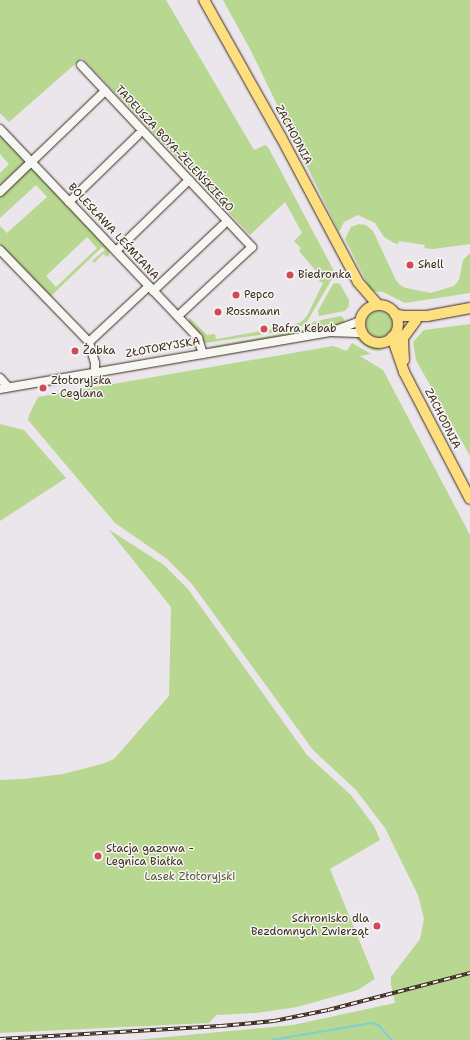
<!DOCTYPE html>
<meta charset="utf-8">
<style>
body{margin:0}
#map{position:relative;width:470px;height:1040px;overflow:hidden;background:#ebe6ec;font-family:"Shantell Sans",sans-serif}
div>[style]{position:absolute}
.green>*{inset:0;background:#b8d790}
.round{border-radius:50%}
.stream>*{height:2px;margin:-1px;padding:0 1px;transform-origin:1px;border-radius:1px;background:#7ecfd6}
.roads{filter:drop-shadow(0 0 1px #3b2a1e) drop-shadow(0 0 1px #3b2a1e)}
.minor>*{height:8px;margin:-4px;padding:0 4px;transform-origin:4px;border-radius:4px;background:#f6f6f2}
.major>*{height:10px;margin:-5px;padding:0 5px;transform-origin:5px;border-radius:5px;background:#fedf80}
.major>.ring{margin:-5px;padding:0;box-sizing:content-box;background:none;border:10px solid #fedf80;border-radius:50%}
.rail>*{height:3.5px;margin-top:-1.75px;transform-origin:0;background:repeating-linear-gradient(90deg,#f6f6f2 0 6px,#3b2a1e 0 12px);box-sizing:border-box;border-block:1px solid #3b2a1e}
.dots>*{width:11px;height:11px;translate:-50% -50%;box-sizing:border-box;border:2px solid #f6f6f2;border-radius:50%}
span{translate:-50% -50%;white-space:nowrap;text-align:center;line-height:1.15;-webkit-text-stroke:3px #f6f6f2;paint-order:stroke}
.street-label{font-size:11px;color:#3b2a1e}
.poi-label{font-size:11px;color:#3b2a1e}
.left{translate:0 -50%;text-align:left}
.right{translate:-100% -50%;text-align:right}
.park-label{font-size:11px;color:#5a553a}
</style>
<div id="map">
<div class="green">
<i style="clip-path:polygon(0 0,166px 0,254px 150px,265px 145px,268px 147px,334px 271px,333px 277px,305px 325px,266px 334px,205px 343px,202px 335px,189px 323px,189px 317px,207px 335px,215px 334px,216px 339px,261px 331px,260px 326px,266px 325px,267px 330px,293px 325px,301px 322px,307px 316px,323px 283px,319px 281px,322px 275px,316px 271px,299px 251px,301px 248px,294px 241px,302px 233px,289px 209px,285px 202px,250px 235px,82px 58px,9px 122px,0 113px)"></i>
<i style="clip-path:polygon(223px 0,470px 0,470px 244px,433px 249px,424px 248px,425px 245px,399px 241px,398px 244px,394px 243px,384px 237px,375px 223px,358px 215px,344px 222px,339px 232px,251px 51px)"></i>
<i style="clip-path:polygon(0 135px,25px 162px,0 185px,0 173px,9px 164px,0 154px)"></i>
<i style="clip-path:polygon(evenodd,27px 168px,35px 171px,110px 251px,108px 257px,103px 254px,94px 263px,92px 261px,105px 250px,102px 247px,50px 297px,0 244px,0 226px,7px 233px,47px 197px,36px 185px,0 218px,0 194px,27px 168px,87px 237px,97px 248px,56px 287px,46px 276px,87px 237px)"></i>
<i style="clip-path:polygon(359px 224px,366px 225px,373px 231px,396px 280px,400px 285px,406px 288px,431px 293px,454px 286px,459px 280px,463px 260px,470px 253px,470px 293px,405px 303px,383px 292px,371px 291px,345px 239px,351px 227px)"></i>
<i style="clip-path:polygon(336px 283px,340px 284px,349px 300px,349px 306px,345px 311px,319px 316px,318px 311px,333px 284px)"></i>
<i class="round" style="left:366px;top:311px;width:26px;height:26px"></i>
<i style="clip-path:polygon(340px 316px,343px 317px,345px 323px,312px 331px,214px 347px,208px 347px,303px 330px,313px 322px)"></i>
<i style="clip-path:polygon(470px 324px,470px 456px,416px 360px,413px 342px,424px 330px)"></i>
<i style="clip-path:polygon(354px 334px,359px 336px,369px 344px,383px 350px,375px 351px,368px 348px,356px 339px)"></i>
<i style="clip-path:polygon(352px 343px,371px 354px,360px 356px,383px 370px,470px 535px,470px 1040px,135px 1040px,293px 1025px,395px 1003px,391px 985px,391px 977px,420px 939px,424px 919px,418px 895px,385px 828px,356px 790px,313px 750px,192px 584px,167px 559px,115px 523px,28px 420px,29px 415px,38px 397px,333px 346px,347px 351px)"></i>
<i style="clip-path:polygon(0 424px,24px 430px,66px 478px,0 521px)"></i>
<i style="clip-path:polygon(108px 529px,164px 565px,188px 589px,307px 755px,351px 795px,374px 826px,380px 840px,330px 869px,375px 979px,358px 990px,297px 1007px,256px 1013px,216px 1015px,209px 1023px,0 1033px,0 780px,23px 779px,63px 774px,102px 764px,114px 759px,169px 696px,171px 607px)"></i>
</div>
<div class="stream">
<i style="left:272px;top:1040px;width:100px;rotate:-9.7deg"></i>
<i style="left:371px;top:1023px;width:7px;rotate:16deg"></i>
<i style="left:378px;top:1025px;width:21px;rotate:47deg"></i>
</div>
<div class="roads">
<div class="minor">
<i style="left:81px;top:65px;width:250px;rotate:46.8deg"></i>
<i style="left:252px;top:247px;width:101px;rotate:137deg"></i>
<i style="left:0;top:129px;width:288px;rotate:46.5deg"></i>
<i style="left:198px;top:338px;width:17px;rotate:73deg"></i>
<i style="left:0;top:192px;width:146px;rotate:-43.9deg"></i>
<i style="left:69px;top:202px;width:96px;rotate:-44.2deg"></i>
<i style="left:0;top:250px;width:128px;rotate:45.9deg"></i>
<i style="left:89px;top:342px;width:22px;rotate:74deg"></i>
<i style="left:95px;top:363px;width:9px;rotate:90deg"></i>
<i style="left:116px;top:251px;width:102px;rotate:-44.2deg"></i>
<i style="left:153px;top:291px;width:96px;rotate:-43.3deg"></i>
<i style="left:333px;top:331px;width:30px;rotate:-20deg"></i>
<i style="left:89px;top:342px;width:82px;rotate:-43deg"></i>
<i style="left:0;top:378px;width:12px;rotate:48deg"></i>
<i style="left:0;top:389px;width:335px;rotate:-9.8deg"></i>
<i style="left:330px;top:332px;width:33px;rotate:2deg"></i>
</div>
<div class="major">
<i style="left:204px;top:0;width:157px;rotate:60.7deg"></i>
<i style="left:281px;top:137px;width:164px;rotate:62deg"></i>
<i style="left:358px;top:282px;width:30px;rotate:49deg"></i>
<i class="ring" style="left:360px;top:305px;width:28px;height:28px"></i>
<i style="left:395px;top:314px;width:9px;rotate:13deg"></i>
<i style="left:404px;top:316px;width:23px"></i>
<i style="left:427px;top:316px;width:44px;rotate:-10.5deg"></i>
<i style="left:392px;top:337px;width:37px;rotate:71deg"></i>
<i style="left:404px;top:372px;width:143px;rotate:62.5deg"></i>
<i style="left:404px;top:360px;width:22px;rotate:-93deg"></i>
<i style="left:403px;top:338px;width:22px;rotate:-54deg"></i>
</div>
</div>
<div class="rail">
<i style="left:0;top:1039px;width:221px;rotate:-3.4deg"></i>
<i style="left:221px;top:1026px;width:53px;rotate:-5.4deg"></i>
<i style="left:274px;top:1021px;width:55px;rotate:-11.5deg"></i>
<i style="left:328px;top:1010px;width:147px;rotate:-14.6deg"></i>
</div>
<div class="dots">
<i style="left:410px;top:265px;background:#d1495b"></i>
<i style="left:290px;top:275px;background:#d1495b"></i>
<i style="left:236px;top:295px;background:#d1495b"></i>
<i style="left:218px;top:312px;background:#d1495b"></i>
<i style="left:264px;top:329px;background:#d1495b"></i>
<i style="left:75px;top:351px;background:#d1495b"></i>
<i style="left:43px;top:388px;background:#d1495b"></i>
<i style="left:98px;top:856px;background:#d1495b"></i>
<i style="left:377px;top:926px;background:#d1495b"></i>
</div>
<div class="street-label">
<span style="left:293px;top:135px;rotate:62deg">ZACHODNIA</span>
<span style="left:174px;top:149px;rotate:47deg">TADEUSZA BOYA-ŻELEŃSKIEGO</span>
<span style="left:113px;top:232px;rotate:47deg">BOLESŁAWA LEŚMIANA</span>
<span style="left:163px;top:348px;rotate:-10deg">ZŁOTORYJSKA</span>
<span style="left:442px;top:419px;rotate:63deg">ZACHODNIA</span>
</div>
<div class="poi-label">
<span class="left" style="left:418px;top:265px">Shell</span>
<span class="left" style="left:298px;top:275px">Biedronka</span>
<span class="left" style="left:244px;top:295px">Pepco</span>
<span class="left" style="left:226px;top:312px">Rossmann</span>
<span class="left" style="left:272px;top:329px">Bafra Kebab</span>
<span class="left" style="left:83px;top:351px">Żabka</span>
<span class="left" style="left:51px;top:388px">Złotoryjska<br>- Ceglana</span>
<span class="left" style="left:106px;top:856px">Stacja gazowa -<br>Legnica Białka</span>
<span class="right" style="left:369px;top:926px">Schronisko dla<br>Bezdomnych Zwierząt</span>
</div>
<div class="park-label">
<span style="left:190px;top:877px">Lasek Złotoryjski</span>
</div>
</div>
